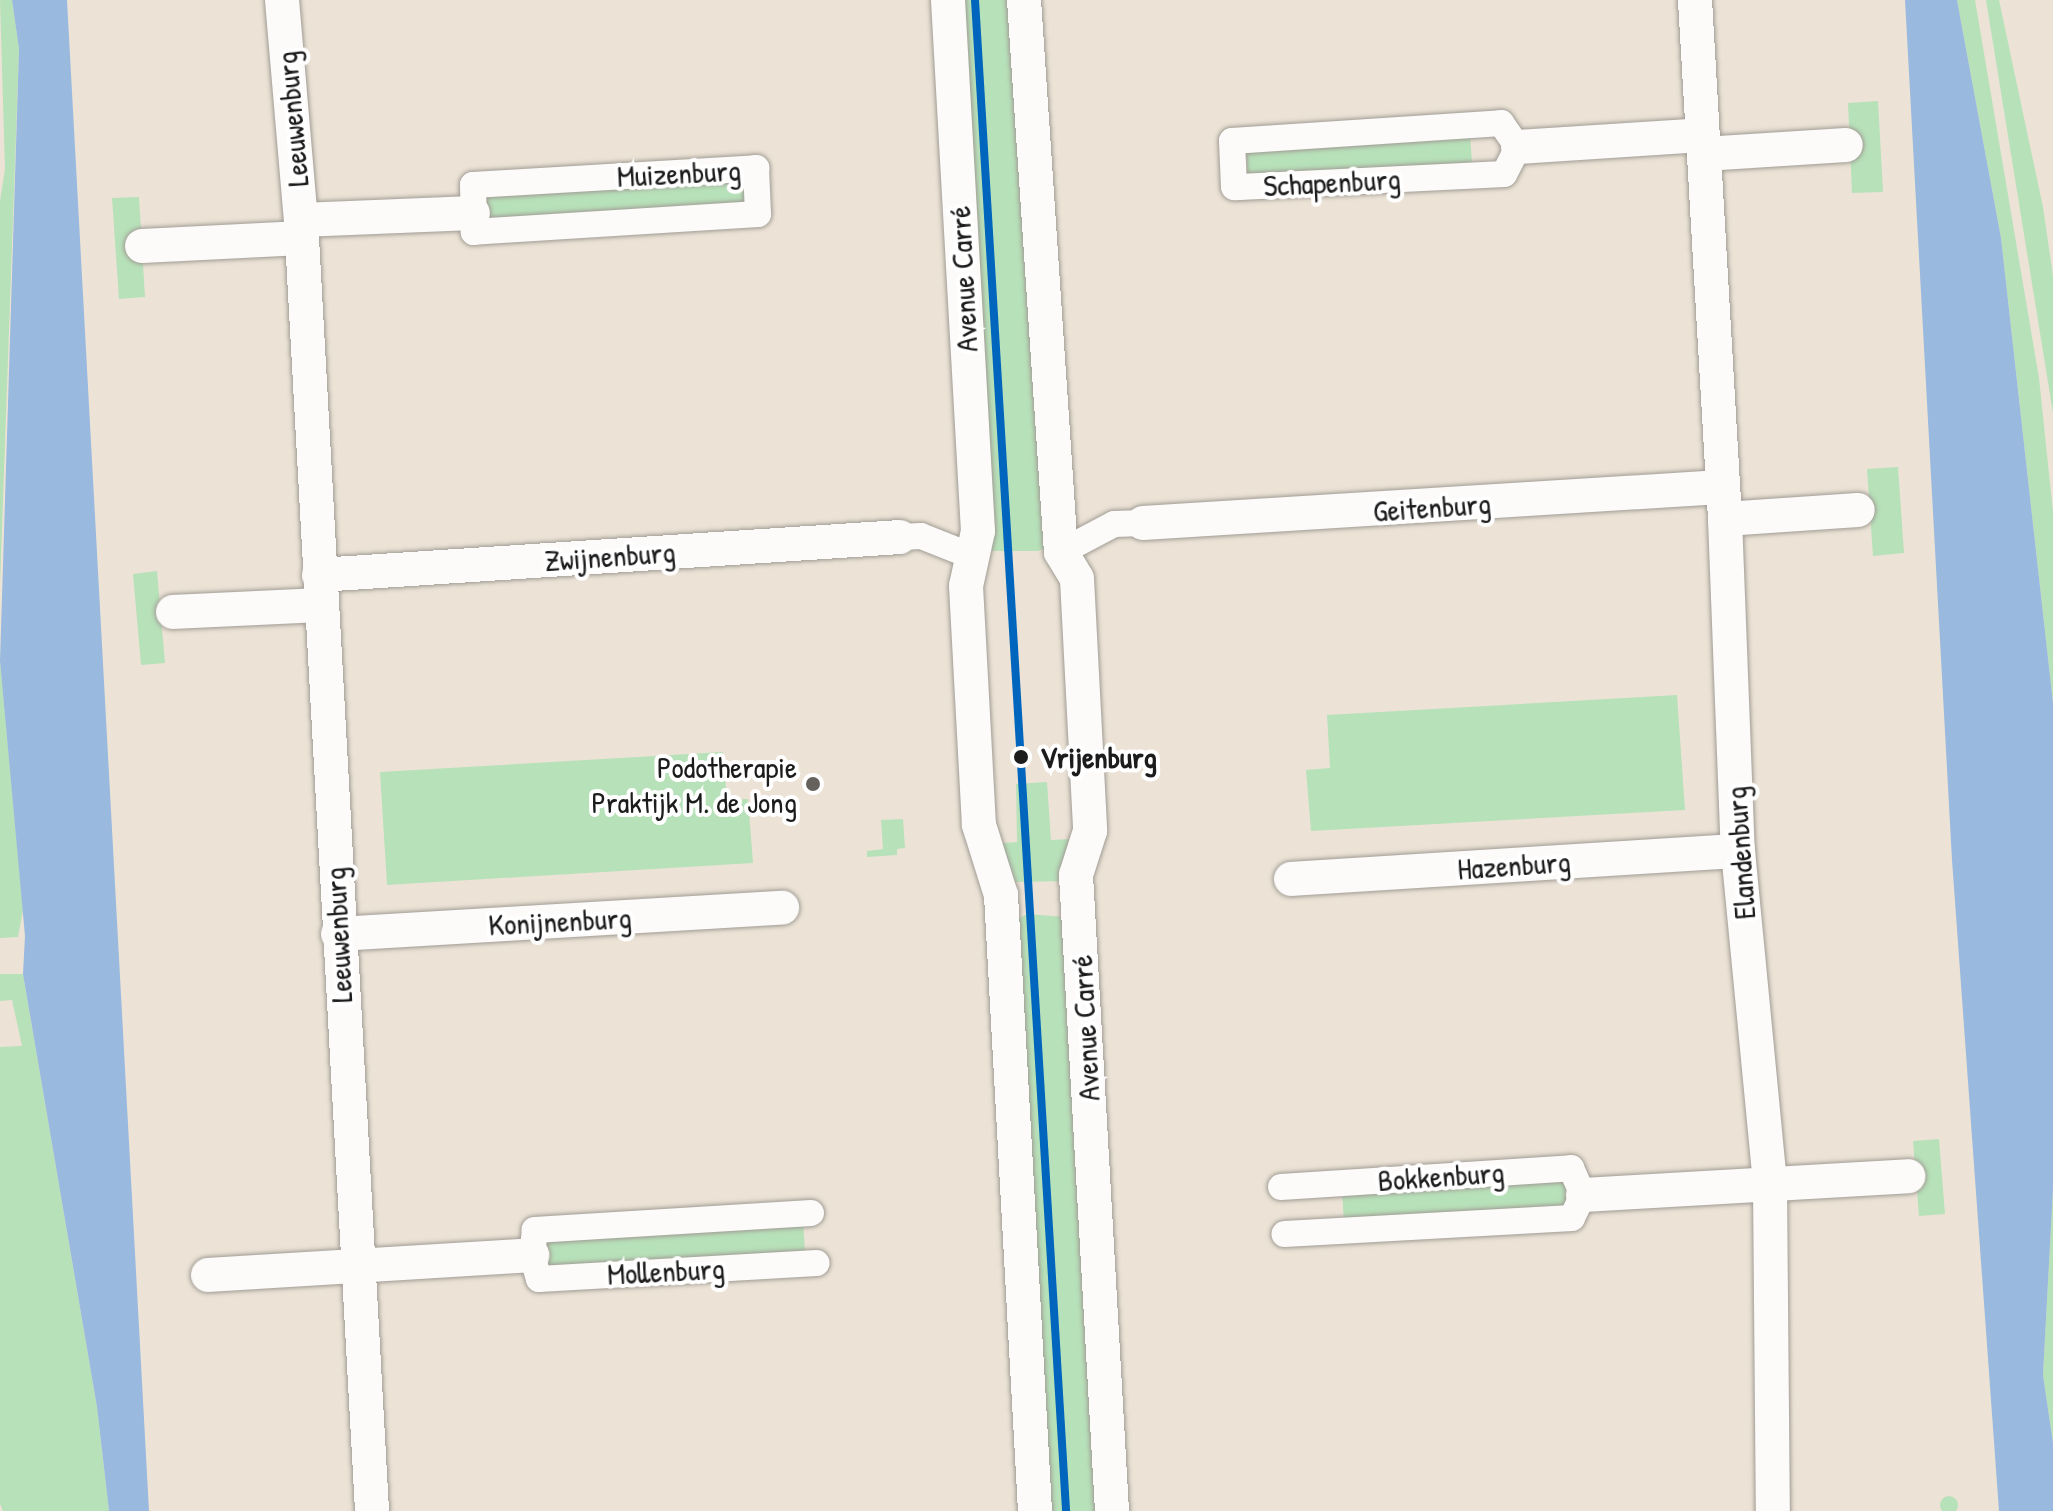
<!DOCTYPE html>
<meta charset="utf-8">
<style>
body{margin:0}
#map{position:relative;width:2053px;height:1511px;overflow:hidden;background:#ece3d6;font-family:"Patrick Hand",sans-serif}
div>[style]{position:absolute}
.green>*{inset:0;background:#b7e1b9}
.round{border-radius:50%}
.water>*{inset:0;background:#99b9de}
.roads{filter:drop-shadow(0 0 2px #a19c95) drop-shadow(0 0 2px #a19c95)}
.pedestrian>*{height:26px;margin:-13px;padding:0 13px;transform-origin:13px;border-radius:13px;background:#fcfbf9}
.minor>*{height:34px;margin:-17px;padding:0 17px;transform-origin:17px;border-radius:17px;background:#fcfbf9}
.tram-1>*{height:8px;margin:-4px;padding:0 4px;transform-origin:4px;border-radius:4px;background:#0065bd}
.dots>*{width:22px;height:22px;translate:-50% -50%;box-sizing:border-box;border:4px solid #fff;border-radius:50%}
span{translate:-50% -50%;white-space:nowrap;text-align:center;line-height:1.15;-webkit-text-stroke:8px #fff;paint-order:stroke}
.street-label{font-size:30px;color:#1c1c1c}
.stop-label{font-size:30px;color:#1c1c1c;font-weight:700}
.left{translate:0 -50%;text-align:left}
.poi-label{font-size:30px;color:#1c1c1c}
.right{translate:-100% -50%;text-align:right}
</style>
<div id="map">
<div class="green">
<i style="clip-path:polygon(0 0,12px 0,19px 49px,0 585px,0 201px,5px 169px)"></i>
<i style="clip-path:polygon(958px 0,1013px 0,1049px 547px,1038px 551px,989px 551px)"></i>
<i style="clip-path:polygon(1957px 0,1975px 0,2039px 378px,2053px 512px,2053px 703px,2001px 238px)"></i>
<i style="clip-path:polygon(1986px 0,1999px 0,2043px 207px,2053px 276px,2053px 413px)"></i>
<i style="clip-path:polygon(1878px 101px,1883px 192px,1852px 193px,1848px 103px)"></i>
<i style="clip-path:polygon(1470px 132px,1472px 164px,1248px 179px,1246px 146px)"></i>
<i style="clip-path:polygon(743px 176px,746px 207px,480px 223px,478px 192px)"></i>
<i style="clip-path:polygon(139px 197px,145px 297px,119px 299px,112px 198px)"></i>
<i style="clip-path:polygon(1898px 467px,1904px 553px,1873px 556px,1867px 469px)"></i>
<i style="clip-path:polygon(157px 571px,165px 663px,141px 665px,133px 574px)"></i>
<i style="clip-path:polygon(0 661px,23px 910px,18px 937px,0 938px)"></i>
<i style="clip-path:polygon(1677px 695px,1685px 810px,1311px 831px,1306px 770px,1330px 768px,1327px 715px)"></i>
<i style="clip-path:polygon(723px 752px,727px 800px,748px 799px,753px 863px,387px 885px,380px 772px)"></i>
<i style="clip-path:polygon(1047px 782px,1051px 840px,1070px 839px,1065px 881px,1012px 882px,1003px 843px,1017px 842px,1016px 784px)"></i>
<i style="clip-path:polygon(903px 819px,905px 848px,897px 849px,897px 855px,867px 857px,867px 851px,883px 849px,881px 820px)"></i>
<i style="clip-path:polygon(1027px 914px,1066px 917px,1101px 1511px,1050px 1511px,1013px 922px)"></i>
<i style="clip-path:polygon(0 974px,23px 974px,97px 1407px,109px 1511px,3px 1511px,0 1504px,0 1047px,22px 1046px,12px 1000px,0 1001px)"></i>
<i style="clip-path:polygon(1939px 1139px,1945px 1214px,1919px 1216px,1913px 1141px)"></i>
<i style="clip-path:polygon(1570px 1176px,1572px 1209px,1344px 1224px,1342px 1190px)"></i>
<i style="clip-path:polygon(2053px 1189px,2053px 1443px,2043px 1375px)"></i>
<i style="clip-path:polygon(803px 1219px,805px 1253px,543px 1271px,541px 1237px)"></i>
<i class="round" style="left:1940px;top:1496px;width:18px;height:18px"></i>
</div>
<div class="water">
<i style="clip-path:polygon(12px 0,67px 0,149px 1511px,109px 1511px,97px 1407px,23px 974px,25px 936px,0 661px,19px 49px)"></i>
<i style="clip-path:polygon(1905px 0,1957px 0,2001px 238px,2053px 703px,2053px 1189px,2043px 1375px,2053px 1443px,2053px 1511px,1999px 1511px,1952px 860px)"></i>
</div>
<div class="roads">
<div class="pedestrian">
<i style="left:1501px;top:123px;width:29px;rotate:55deg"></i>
<i style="left:1518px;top:147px;width:30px;rotate:117deg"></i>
<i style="left:1504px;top:174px;width:270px;rotate:177.2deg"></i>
<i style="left:1234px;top:187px;width:46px;rotate:-92.5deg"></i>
<i style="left:1232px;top:141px;width:270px;rotate:-3.8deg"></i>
<i style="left:756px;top:168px;width:46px;rotate:87.5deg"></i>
<i style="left:758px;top:214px;width:285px;rotate:176.4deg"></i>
<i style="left:474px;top:232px;width:47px;rotate:-91.2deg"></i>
<i style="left:473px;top:185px;width:284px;rotate:-3.4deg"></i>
<i style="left:900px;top:537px;width:21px;rotate:-3deg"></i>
<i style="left:921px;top:536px;width:57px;rotate:21.6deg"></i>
<i style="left:1061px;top:552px;width:60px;rotate:-27.8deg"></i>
<i style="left:1114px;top:524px;width:29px;rotate:-2deg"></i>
<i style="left:1281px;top:1187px;width:291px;rotate:-3.7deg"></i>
<i style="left:1571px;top:1168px;width:30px;rotate:66deg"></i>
<i style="left:1583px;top:1195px;width:25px;rotate:116deg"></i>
<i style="left:1572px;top:1218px;width:288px;rotate:176.8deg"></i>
<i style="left:811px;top:1213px;width:277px;rotate:176.5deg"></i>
<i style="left:535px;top:1230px;width:25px;rotate:97deg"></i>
<i style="left:532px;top:1255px;width:25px;rotate:74deg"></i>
<i style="left:539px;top:1279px;width:278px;rotate:-3.3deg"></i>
</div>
<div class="minor">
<i style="left:282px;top:0;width:221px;rotate:85.1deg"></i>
<i style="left:301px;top:220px;width:1293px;rotate:86.85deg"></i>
<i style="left:948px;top:0;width:532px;rotate:86.77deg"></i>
<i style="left:978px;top:531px;width:56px;rotate:102.3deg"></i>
<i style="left:966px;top:586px;width:239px;rotate:86.9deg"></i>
<i style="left:979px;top:825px;width:73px;rotate:72.6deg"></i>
<i style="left:1001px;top:895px;width:617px;rotate:86.84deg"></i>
<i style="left:1024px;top:0;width:553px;rotate:86.17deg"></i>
<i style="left:1061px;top:552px;width:31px;rotate:59deg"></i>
<i style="left:1077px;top:579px;width:252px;rotate:87deg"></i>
<i style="left:1090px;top:831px;width:46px;rotate:107.7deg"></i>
<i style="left:1076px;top:875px;width:637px;rotate:86.76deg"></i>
<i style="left:1695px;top:0;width:520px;rotate:86.69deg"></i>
<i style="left:1725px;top:519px;width:332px;rotate:87.8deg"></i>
<i style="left:1738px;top:851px;width:336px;rotate:84.5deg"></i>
<i style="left:1770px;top:1185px;width:326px;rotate:89.5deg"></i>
<i style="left:1518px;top:147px;width:184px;rotate:-3.7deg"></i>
<i style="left:1704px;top:154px;width:142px;rotate:-3.6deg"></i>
<i style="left:301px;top:220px;width:172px;rotate:-2.3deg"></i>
<i style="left:142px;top:246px;width:160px;rotate:-2.9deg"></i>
<i style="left:1725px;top:519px;width:133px;rotate:-3.9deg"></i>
<i style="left:1143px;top:523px;width:579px;rotate:-3.56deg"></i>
<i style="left:319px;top:575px;width:582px;rotate:-3.74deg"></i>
<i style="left:173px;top:612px;width:147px;rotate:-2.7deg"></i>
<i style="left:1291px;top:879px;width:448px;rotate:-3.6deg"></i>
<i style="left:338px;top:934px;width:445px;rotate:-3.4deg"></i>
<i style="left:1583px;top:1195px;width:326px;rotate:-3.3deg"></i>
<i style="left:208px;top:1275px;width:325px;rotate:-3.5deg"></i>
</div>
</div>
<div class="tram-1">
<i style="left:975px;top:0;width:1514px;rotate:86.55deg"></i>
</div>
<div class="dots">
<i style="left:1021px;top:757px;background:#1c1c1c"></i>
<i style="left:813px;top:784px;background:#65625d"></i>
</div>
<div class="street-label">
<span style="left:292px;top:119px;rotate:-95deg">Leeuwenburg</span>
<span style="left:679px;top:173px;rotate:-3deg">Muizenburg</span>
<span style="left:1332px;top:182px;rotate:-3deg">Schapenburg</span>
<span style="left:963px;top:279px;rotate:-93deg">Avenue Carré</span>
<span style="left:1432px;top:507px;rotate:-4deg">Geitenburg</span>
<span style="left:610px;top:556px;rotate:-4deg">Zwijnenburg</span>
<span style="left:1740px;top:853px;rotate:-94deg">Elandenburg</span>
<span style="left:1514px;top:865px;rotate:-4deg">Hazenburg</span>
<span style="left:560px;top:921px;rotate:-3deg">Konijnenburg</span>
<span style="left:338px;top:935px;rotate:-93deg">Leeuwenburg</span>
<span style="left:1085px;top:1028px;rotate:-93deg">Avenue Carré</span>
<span style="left:1441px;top:1176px;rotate:-4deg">Bokkenburg</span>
<span style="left:666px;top:1271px;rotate:-3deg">Mollenburg</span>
</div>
<div class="stop-label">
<span class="left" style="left:1040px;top:757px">Vrijenburg</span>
</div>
<div class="poi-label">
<span class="right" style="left:797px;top:784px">Podotherapie<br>Praktijk M. de Jong</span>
</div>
</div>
